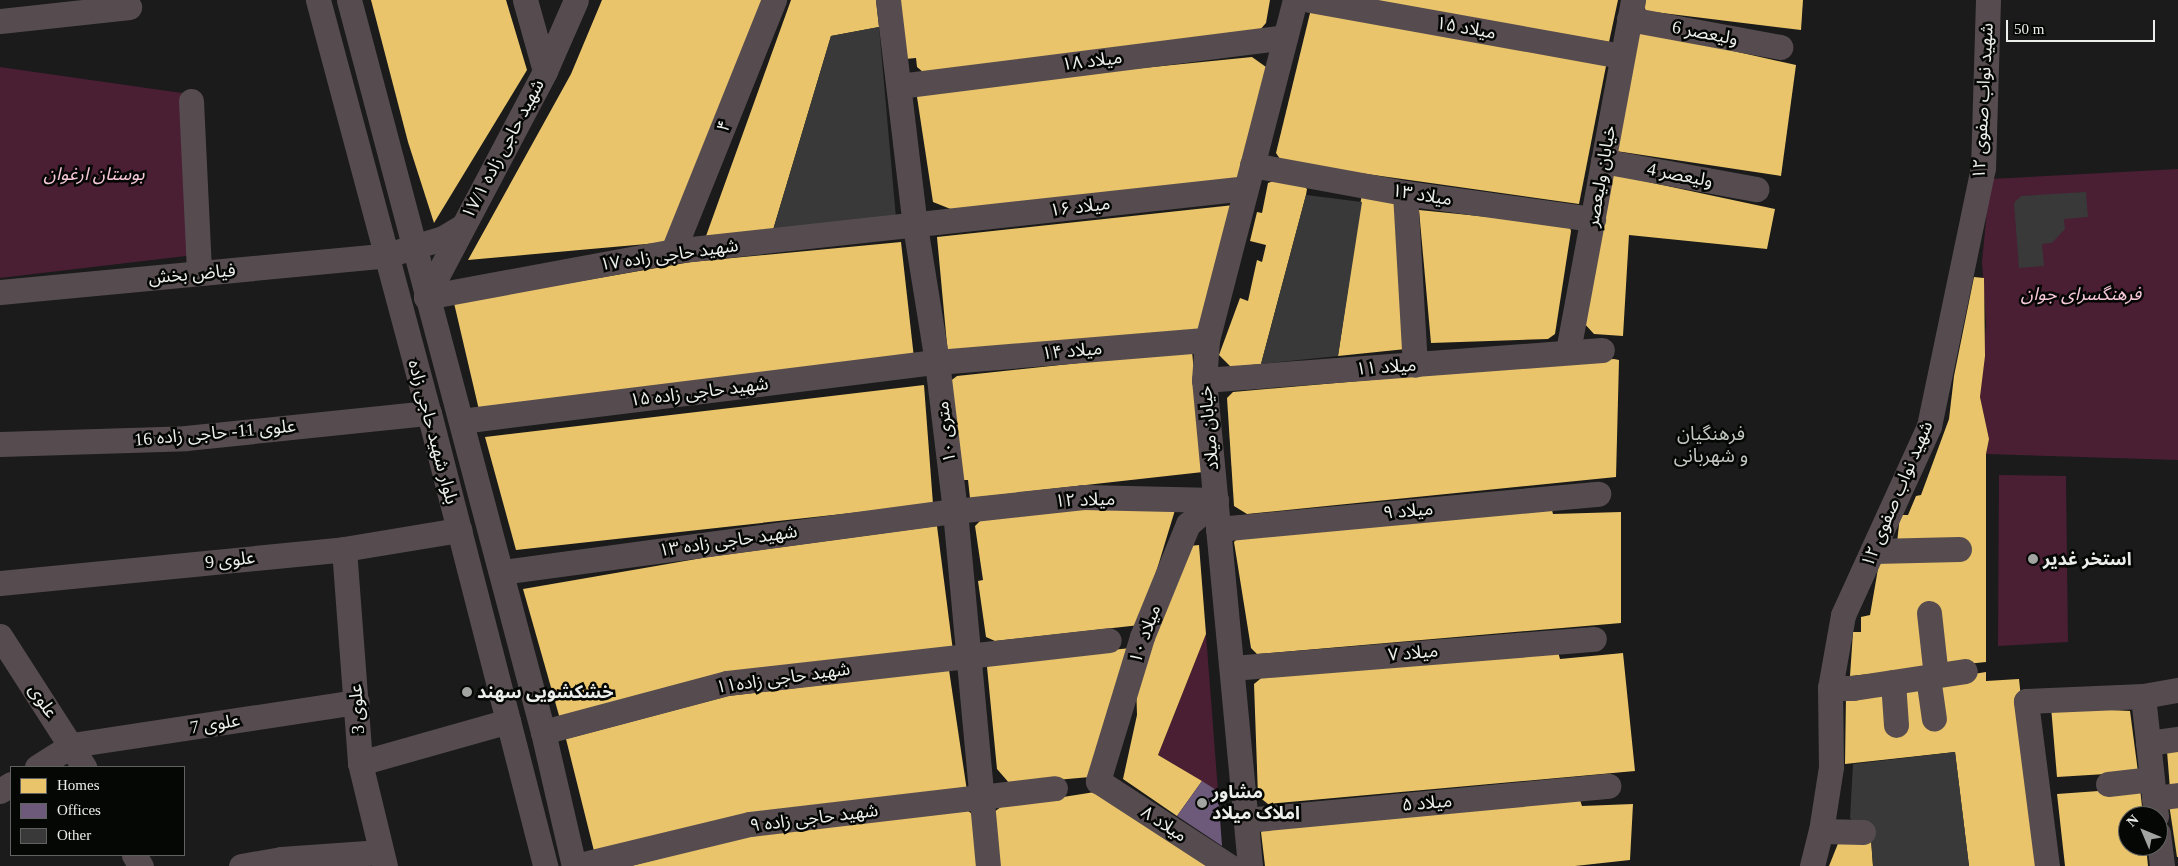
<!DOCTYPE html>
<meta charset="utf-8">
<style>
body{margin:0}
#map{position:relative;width:2178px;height:866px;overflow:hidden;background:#1a1b1a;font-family:"Times New Roman","Noto Sans Arabic",serif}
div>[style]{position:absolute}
.green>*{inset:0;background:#4a1e33}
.homes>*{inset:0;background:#e9c46a}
.offices>*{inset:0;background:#6d597a}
.building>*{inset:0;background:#383938}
.minor>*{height:25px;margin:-12.5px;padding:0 12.5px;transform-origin:12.5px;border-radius:12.5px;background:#564c50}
.dots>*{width:14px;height:14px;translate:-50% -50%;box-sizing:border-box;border:2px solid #050705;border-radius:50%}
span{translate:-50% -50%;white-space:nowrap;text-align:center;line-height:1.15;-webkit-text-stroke:5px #050705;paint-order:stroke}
.street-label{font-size:18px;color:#eceeec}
.park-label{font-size:18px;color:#f7c8da;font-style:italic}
.poi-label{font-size:18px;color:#eceeec;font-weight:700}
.left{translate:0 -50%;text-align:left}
.neighbourhood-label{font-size:19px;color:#c2c7c1}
.legend{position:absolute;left:10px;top:766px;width:175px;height:90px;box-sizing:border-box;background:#050705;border:1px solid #616361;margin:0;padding:6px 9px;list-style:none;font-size:15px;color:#eceeec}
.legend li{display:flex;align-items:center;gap:10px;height:25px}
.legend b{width:25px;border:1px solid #616361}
.north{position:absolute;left:2118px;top:806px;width:50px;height:50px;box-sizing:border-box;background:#050705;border:1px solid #616361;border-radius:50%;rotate:315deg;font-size:14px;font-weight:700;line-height:20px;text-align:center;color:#eceeec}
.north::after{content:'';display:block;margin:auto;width:18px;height:22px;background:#a2a4a2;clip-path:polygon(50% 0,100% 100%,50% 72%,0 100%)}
.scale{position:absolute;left:2006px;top:20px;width:149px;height:22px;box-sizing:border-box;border:2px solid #eceeec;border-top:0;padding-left:6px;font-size:15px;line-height:18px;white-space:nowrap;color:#eceeec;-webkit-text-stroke:4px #050705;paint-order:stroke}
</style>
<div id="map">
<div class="green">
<i style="clip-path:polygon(0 67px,189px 94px,211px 253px,0 278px)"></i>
<i style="clip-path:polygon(2178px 169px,2178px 460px,1986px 454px,1989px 439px,1980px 397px,1986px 324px,1982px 262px,1990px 179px)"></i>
<i style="clip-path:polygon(1999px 475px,2066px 476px,2068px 642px,1998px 646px)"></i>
<i style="clip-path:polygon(1206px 634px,1218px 791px,1158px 755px)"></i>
</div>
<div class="homes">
<i style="clip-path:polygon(371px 0,506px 0,527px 70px,434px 223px,408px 142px)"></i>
<i style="clip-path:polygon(602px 0,766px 0,669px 242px,468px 260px,571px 74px)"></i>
<i style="clip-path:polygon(791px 0,876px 0,879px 27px,831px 36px,773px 230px,706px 236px)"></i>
<i style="clip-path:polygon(897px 0,1270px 0,1266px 23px,1258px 32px,923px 72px,917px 67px,916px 58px,905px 59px)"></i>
<i style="clip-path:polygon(1372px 0,1618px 0,1609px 42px)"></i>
<i style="clip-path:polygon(1642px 0,1803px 0,1801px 30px,1646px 11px)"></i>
<i style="clip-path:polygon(1311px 9px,1607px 61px,1579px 204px,1282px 162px,1276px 153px)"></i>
<i style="clip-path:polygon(1640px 30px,1796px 65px,1781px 176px,1616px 151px,1612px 144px)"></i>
<i style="clip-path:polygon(1252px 57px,1266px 67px,1245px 179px,958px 212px,933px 202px,917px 97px,924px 90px)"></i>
<i style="clip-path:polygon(1606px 173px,1775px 209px,1767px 249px,1629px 235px,1623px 336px,1594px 334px,1583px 322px)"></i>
<i style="clip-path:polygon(1276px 180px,1302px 184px,1307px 189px,1306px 195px,1261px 364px,1231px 367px,1219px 355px,1240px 298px,1248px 301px,1257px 260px,1262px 262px,1266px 245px,1250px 241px,1257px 212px,1262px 213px,1268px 183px)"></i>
<i style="clip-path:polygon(1362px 193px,1395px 197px,1406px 349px,1338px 356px)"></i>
<i style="clip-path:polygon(1234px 205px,1205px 329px,948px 355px,937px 237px)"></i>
<i style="clip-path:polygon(1419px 210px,1569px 225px,1571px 231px,1555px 334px,1548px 339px,1431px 343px)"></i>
<i style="clip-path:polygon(901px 242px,914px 358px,479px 410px,454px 303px,691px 262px)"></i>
<i style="clip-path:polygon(1974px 277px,1984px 278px,1985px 356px,1980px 397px,1989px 439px,1986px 454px,1986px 662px,1850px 676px,1853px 632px,1861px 632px,1861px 617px,1870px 615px,1879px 563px,1897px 543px,1900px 515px,1908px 515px,1916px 496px,1921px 495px,1949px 419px,1954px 376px)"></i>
<i style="clip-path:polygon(1192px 351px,1203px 472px,970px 498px,968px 480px,959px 480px,949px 382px,957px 376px)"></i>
<i style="clip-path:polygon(1614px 359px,1619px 360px,1616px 477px,1247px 514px,1234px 506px,1227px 398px,1233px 392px)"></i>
<i style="clip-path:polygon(924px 385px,933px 504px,516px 550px,485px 437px)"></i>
<i style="clip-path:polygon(1179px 497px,1140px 625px,995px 641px,986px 637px,978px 581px,983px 580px,975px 526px,982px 519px)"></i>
<i style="clip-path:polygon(1551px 506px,1553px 514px,1621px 512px,1621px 623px,1257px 654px,1251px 648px,1234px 542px,1240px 536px)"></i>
<i style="clip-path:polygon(937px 526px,953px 651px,560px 719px,523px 589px,708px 557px)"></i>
<i style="clip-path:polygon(1199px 545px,1206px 634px,1158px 755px,1202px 781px,1177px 816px,1123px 779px,1137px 715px,1136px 682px,1179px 547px)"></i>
<i style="clip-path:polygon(1131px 648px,1090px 777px,1010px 784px,997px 769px,987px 667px,993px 662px)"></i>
<i style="clip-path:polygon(1558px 652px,1560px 659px,1623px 653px,1635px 771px,1268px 804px,1258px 796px,1254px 684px,1265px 675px)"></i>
<i style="clip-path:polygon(949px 670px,967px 791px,594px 851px,566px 739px,728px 696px)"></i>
<i style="clip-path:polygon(1986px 672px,1986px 681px,2019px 679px,2039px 866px,1969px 866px,1955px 752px,1845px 764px,1846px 694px)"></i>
<i style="clip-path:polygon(2051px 707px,2130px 711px,2138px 772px,2057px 777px)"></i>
<i style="clip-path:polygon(2178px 749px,2178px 789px,2170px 789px,2167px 751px)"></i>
<i style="clip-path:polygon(2140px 788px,2143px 816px,2128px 816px,2128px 846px,2146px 846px,2148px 866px,2065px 866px,2057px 794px)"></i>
<i style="clip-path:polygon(1101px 791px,1211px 866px,999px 866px,994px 812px,1001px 807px)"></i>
<i style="clip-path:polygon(1580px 800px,1582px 806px,1633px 804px,1630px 860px,1575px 866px,1265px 866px,1261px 832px,1270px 825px)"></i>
<i style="clip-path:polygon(2178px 802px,2178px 857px,2177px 857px,2169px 804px)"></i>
<i style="clip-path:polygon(968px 811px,975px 816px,981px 866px,631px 866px,751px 835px)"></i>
<i style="clip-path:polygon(1871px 839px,1873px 866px,1829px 866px,1839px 841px)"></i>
</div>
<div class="offices">
<i style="clip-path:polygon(1202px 781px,1218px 791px,1222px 846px,1177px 816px)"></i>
</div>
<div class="building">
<i style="clip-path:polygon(879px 27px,896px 218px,773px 230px,831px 36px)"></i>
<i style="clip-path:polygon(2086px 192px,2088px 217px,2064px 219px,2065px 229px,2052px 243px,2042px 244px,2044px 266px,2019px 268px,2014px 203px,2021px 196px)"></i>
<i style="clip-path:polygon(1306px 195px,1362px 202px,1338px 356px,1261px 364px)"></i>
<i style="clip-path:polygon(1955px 752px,1969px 866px,1873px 866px,1871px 839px,1850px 818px,1853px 764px)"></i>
</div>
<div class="minor">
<i style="left:318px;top:0;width:428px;rotate:75deg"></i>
<i style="left:429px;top:413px;width:468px;rotate:75.6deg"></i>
<i style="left:349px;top:0;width:757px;rotate:75.16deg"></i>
<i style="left:543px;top:732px;width:138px;rotate:77deg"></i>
<i style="left:525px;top:0;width:74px;rotate:74.3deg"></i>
<i style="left:888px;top:0;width:228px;rotate:83.2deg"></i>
<i style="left:915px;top:226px;width:138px;rotate:80.8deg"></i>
<i style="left:937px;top:362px;width:150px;rotate:83.1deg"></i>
<i style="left:955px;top:511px;width:357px;rotate:84.7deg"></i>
<i style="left:1310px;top:0;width:317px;rotate:10.2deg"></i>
<i style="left:1629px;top:19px;width:154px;rotate:10.5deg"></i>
<i style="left:0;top:21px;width:130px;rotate:-6.2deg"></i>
<i style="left:899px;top:86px;width:389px;rotate:-7.2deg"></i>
<i style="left:191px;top:101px;width:172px;rotate:87.3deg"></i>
<i style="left:1603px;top:161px;width:156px;rotate:10.4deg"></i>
<i style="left:1252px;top:165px;width:156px;rotate:10.4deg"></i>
<i style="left:1405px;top:193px;width:190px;rotate:7.9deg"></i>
<i style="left:1405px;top:193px;width:172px;rotate:86.7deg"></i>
<i style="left:673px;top:251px;width:271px;rotate:-68.1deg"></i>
<i style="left:0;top:292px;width:386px;rotate:-5.4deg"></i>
<i style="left:384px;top:256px;width:62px;rotate:-17deg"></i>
<i style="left:443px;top:238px;width:21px;rotate:-31deg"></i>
<i style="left:426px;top:297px;width:251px;rotate:-10.5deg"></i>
<i style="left:673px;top:251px;width:576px;rotate:-6.27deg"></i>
<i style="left:426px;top:297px;width:255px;rotate:-62.2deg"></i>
<i style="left:545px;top:71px;width:77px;rotate:-66.4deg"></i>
<i style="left:1568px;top:351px;width:357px;rotate:-79.5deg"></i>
<i style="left:1204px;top:380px;width:399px;rotate:-4.3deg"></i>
<i style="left:461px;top:421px;width:480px;rotate:-7.1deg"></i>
<i style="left:937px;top:362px;width:271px;rotate:-4.7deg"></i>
<i style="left:0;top:444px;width:186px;rotate:-1.8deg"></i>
<i style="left:186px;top:438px;width:244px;rotate:-5.9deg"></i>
<i style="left:1216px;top:500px;width:37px;rotate:139deg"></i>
<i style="left:1188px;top:524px;width:122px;rotate:112.2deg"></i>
<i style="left:1142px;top:637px;width:151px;rotate:107deg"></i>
<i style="left:1098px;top:781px;width:156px;rotate:33deg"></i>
<i style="left:1218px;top:529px;width:382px;rotate:-5.3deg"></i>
<i style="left:344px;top:549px;width:215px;rotate:85.7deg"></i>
<i style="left:360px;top:763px;width:106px;rotate:76.4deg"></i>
<i style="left:1874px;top:551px;width:85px;rotate:-1.3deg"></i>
<i style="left:502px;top:572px;width:457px;rotate:-7.7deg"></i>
<i style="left:955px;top:511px;width:129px;rotate:-6.2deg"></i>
<i style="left:1083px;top:497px;width:133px;rotate:1.3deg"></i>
<i style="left:0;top:583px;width:346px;rotate:-5.6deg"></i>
<i style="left:344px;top:549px;width:117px;rotate:-9.4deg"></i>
<i style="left:1929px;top:613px;width:63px;rotate:83.7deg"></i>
<i style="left:0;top:636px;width:156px;rotate:57.3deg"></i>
<i style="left:1232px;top:668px;width:363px;rotate:-4.6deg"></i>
<i style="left:1928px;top:677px;width:42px;rotate:81.9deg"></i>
<i style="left:1893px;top:682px;width:43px;rotate:86deg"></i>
<i style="left:1830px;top:688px;width:23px"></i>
<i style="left:1853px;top:688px;width:113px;rotate:-8.6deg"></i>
<i style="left:2143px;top:696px;width:121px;rotate:83.8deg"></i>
<i style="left:543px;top:732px;width:190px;rotate:-14.9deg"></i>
<i style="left:727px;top:683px;width:384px;rotate:-6.4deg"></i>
<i style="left:2148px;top:743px;width:30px;rotate:-8deg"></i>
<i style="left:360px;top:763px;width:154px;rotate:-15.8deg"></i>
<i style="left:37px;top:767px;width:41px;rotate:-32.2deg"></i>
<i style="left:72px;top:745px;width:288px;rotate:-8.6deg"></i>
<i style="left:2108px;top:784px;width:44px;rotate:-6.5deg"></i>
<i style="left:0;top:791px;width:13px;rotate:-32deg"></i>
<i style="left:2154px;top:798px;width:24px;rotate:-7deg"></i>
<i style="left:1246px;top:820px;width:364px;rotate:-5.4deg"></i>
<i style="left:1821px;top:831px;width:42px;rotate:1.4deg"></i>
<i style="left:2158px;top:833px;width:33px;rotate:83deg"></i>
<i style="left:134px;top:855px;width:13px;rotate:58deg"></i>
<i style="left:241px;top:866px;width:41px;rotate:-9.9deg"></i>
<i style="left:281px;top:859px;width:100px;rotate:-4deg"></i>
<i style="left:576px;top:866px;width:179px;rotate:-13.6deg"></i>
<i style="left:750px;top:824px;width:307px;rotate:-6.7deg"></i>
<i style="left:1250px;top:866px;width:488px;rotate:-95.4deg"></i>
<i style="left:1204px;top:380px;width:40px;rotate:-85.7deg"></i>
<i style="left:1207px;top:340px;width:351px;rotate:-75.5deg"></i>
<i style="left:1812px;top:866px;width:36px;rotate:-76deg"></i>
<i style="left:1821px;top:831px;width:65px;rotate:-81.1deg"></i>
<i style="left:1831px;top:767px;width:79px;rotate:-90.7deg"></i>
<i style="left:1830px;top:688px;width:74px;rotate:-79.9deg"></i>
<i style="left:1843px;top:615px;width:208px;rotate:-65.5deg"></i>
<i style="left:1929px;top:426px;width:264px;rotate:-78.2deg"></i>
<i style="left:1983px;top:168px;width:168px;rotate:-88.3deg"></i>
<i style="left:2047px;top:866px;width:166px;rotate:-97.3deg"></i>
<i style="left:2026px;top:701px;width:117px;rotate:-2.4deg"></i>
<i style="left:2143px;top:696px;width:36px;rotate:-10deg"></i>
</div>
<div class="dots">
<i style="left:2033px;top:559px;background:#a2a4a2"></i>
<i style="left:467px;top:692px;background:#a2a4a2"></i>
<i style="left:1202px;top:803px;background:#a2a4a2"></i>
</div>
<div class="street-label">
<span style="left:1466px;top:28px;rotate:10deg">میلاد ۱۵</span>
<span style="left:1705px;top:33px;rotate:11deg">ولیعصر 6</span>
<span style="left:1092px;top:61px;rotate:-7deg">میلاد ۱۸</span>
<span style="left:1983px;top:101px;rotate:-87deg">شهید نواب صفوی ۱۲</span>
<span style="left:724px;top:126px;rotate:-68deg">۴</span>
<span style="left:503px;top:149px;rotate:-62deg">شهید حاجی زاده ۱۷/۱</span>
<span style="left:1680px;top:175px;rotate:11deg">ولیعصر 4</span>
<span style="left:1601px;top:176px;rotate:-80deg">خیابان ولیعصر</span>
<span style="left:1422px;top:195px;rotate:9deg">میلاد ۱۳</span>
<span style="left:1080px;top:207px;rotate:-7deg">میلاد ۱۶</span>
<span style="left:669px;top:255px;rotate:-8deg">شهید حاجی زاده ۱۷</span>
<span style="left:192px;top:274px;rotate:-5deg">فیاض بخش</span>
<span style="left:1072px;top:351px;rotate:-5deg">میلاد ۱۴</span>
<span style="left:1386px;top:367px;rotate:-4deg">میلاد ۱۱</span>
<span style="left:699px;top:392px;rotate:-7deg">شهید حاجی زاده ۱۵</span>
<span style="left:1209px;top:428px;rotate:-95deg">خیابان میلاد</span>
<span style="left:433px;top:432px;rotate:75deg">بلوار شهید حاجی زاده</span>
<span style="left:946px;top:432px;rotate:-97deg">۱۰ متری</span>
<span style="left:215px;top:433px;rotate:-5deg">علوی 11- حاجی زاده 16</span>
<span style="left:1897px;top:494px;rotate:-67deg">شهید نواب صفوی ۱۲</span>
<span style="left:1085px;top:500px;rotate:-2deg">میلاد ۱۲</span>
<span style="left:1408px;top:511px;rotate:-5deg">میلاد ۹</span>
<span style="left:728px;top:541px;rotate:-8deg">شهید حاجی زاده ۱۳</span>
<span style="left:230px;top:560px;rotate:-6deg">علوی 9</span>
<span style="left:1145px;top:634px;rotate:-70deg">میلاد ۱۰</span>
<span style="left:1413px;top:653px;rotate:-5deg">میلاد ۷</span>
<span style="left:783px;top:678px;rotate:-8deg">شهید حاجی زاده۱۱</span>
<span style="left:43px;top:701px;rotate:57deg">علوی</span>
<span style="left:357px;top:709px;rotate:-93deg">علوی 3</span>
<span style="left:215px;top:724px;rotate:-9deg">علوی 7</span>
<span style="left:1427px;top:803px;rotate:-5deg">میلاد ۵</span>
<span style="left:814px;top:818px;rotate:-7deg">شهید حاجی زاده ۹</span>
<span style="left:1164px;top:824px;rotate:33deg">میلاد ۸</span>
</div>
<div class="park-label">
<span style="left:94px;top:174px">بوستان ارغوان</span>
<span style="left:2081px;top:294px">فرهنگسرای جوان</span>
</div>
<div class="poi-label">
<span class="left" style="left:2043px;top:559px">استخر غدیر</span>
<span class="left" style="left:477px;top:692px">خشکشویی سهند</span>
<span class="left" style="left:1212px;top:803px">مشاور<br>املاک میلاد</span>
</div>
<div class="neighbourhood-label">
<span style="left:1711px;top:445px">فرهنگیان<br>و شهربانی</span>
</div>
<ul class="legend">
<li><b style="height:14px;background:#e9c46a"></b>Homes</li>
<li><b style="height:14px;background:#6d597a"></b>Offices</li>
<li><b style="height:14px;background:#383938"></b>Other</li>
</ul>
<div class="north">N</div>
<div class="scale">50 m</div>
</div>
